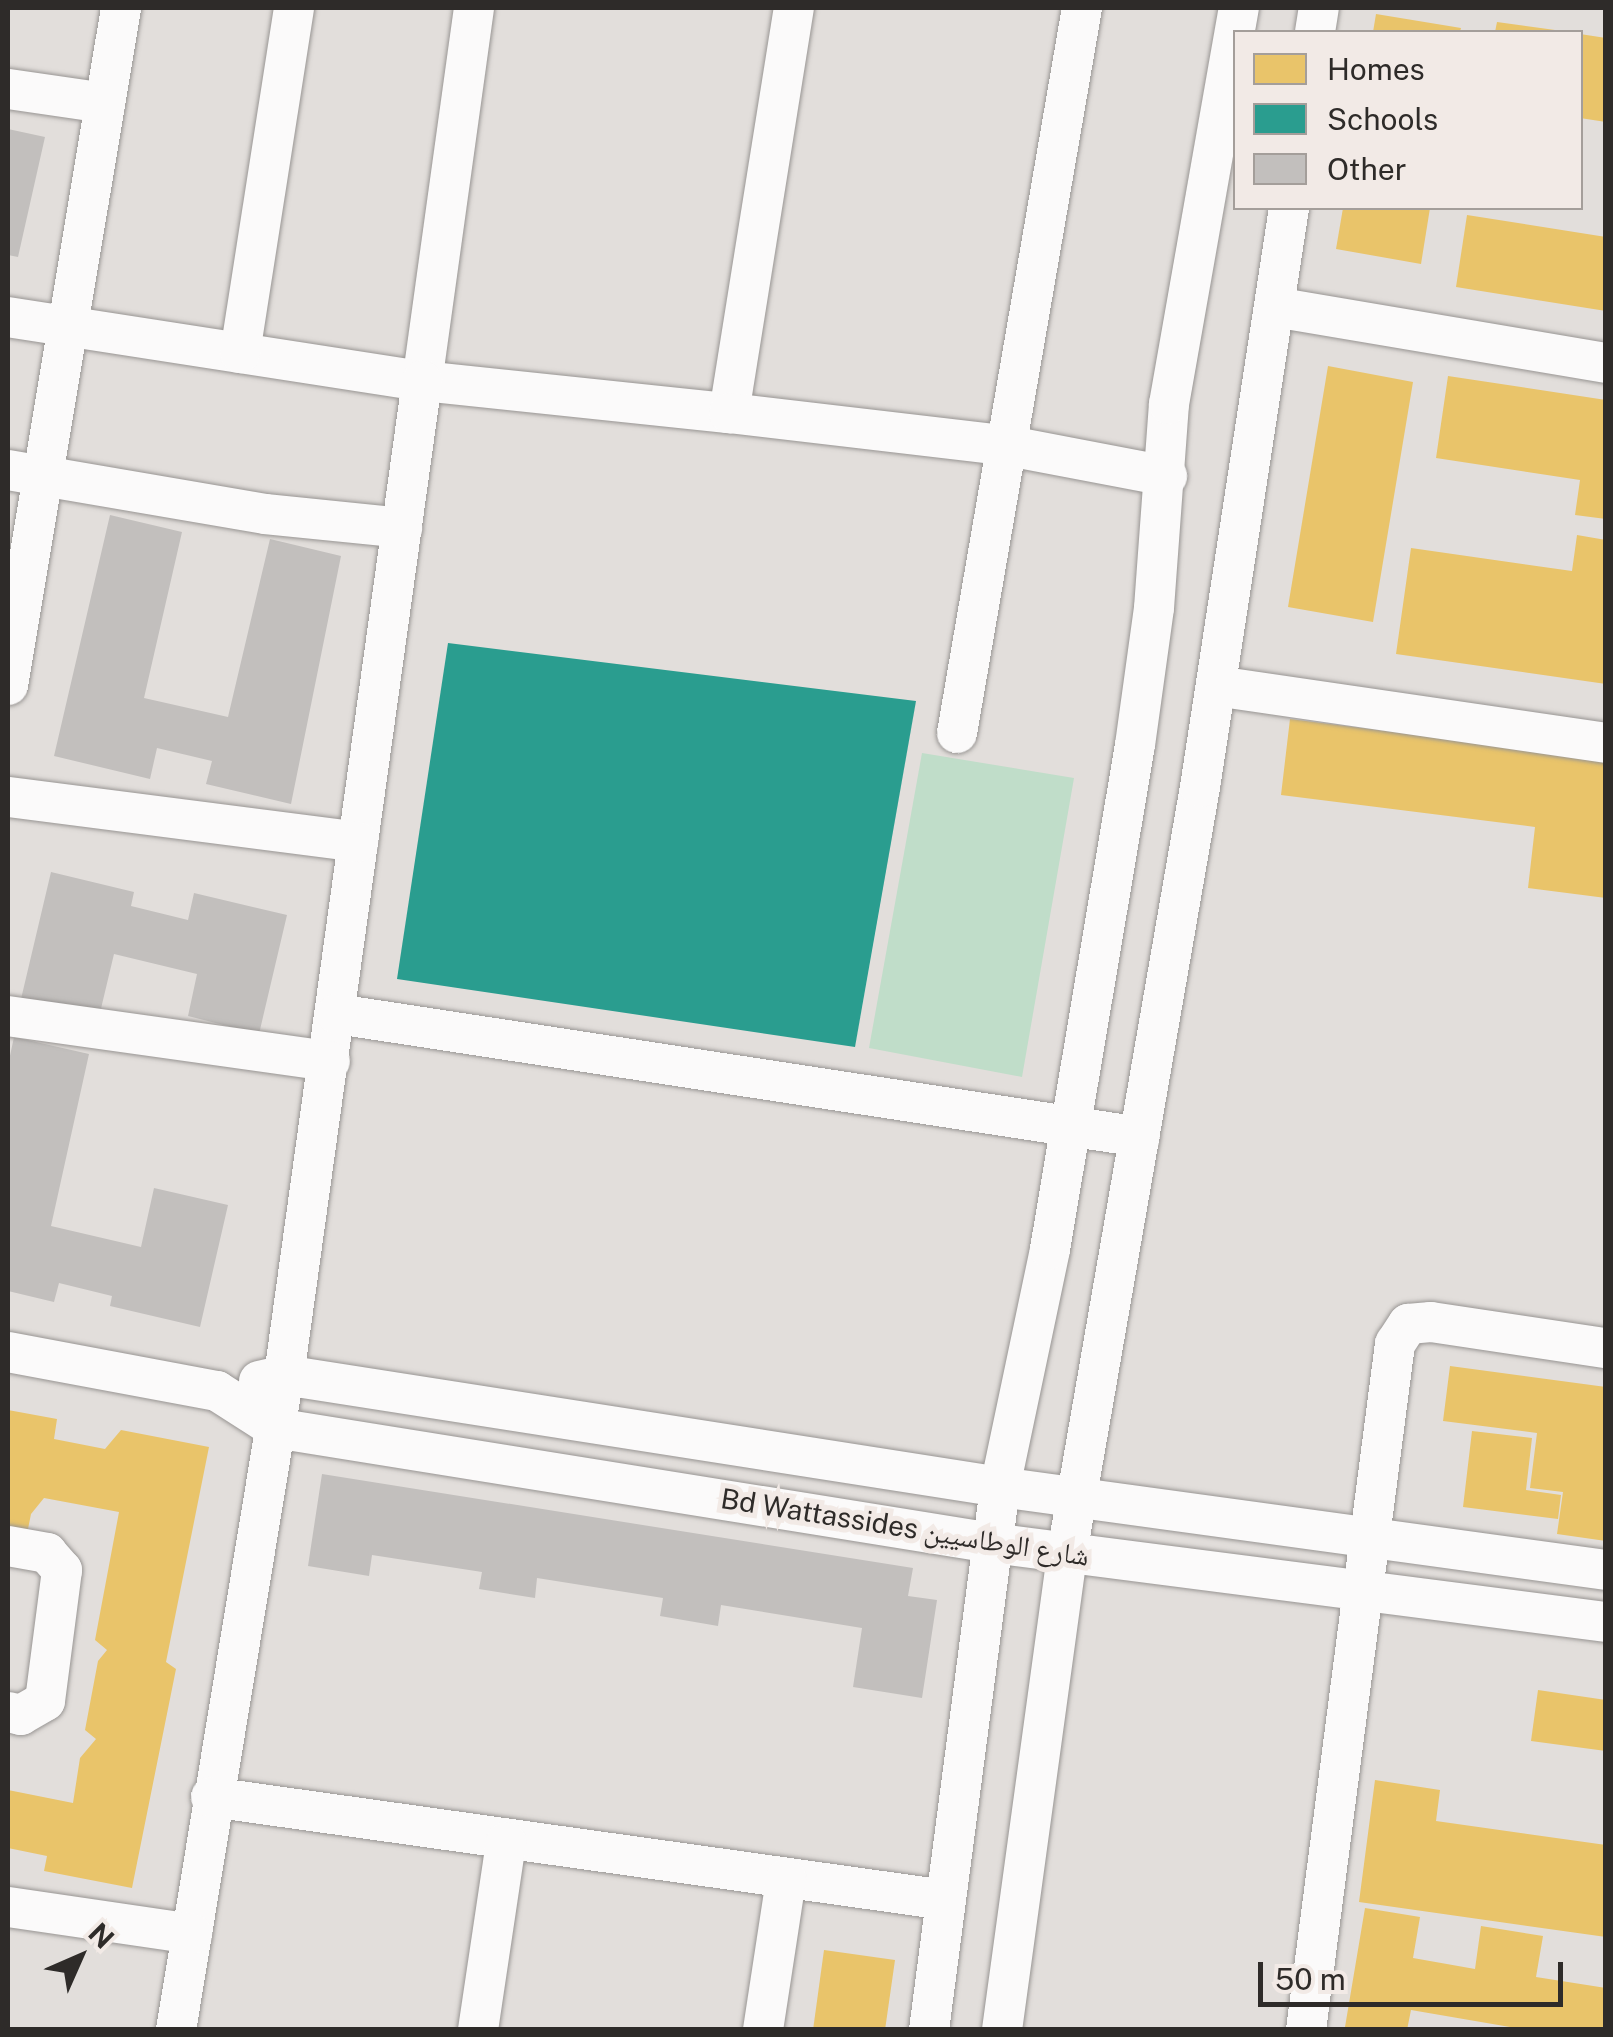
<!DOCTYPE html>
<meta charset="utf-8">
<style>
body{margin:0}
#map{position:relative;width:1613px;height:2037px;overflow:hidden;background:#e2dedb;font-family:"Public Sans","Noto Naskh Arabic",sans-serif}
div>[style]{position:absolute}
.green>*{inset:0;background:#c0ddc9}
.homes>*{inset:0;background:#e9c46a}
.schools>*{inset:0;background:#2a9d8f}
.building>*{inset:0;background:#c2bfbd}
.roads{filter:drop-shadow(0 0 2px #989593) drop-shadow(0 0 2px #989593)}
.minor>*{height:40px;margin:-20px;padding:0 20px;transform-origin:20px;border-radius:20px;background:#fbfafa}
span{translate:-50% -50%;white-space:nowrap;text-align:center;line-height:1.15;-webkit-text-stroke:10px #f2eae6;paint-order:stroke}
.street-label{font-size:28px;color:#2e2b29}
.frame{position:absolute;inset:0;border:10px solid #2e2b29;pointer-events:none}
.legend{position:absolute;left:1233px;top:30px;width:350px;height:180px;box-sizing:border-box;background:#f2eae6;border:2px solid #a49e9a;margin:0;padding:12px 18px;list-style:none;font-size:30px;color:#2e2b29}
.legend li{display:flex;align-items:center;gap:20px;height:50px}
.legend b{width:50px;border:2px solid #a49e9a}
.north{position:absolute;left:30px;top:1907px;width:100px;height:100px;-webkit-text-stroke:8px #f2eae6;paint-order:stroke;rotate:45deg;font-size:28px;font-weight:700;line-height:40px;text-align:center;color:#2e2b29}
.north::after{content:'';display:block;margin:auto;width:35px;height:45px;background:#2e2b29;clip-path:polygon(50% 0,100% 100%,50% 72%,0 100%)}
.scale{position:absolute;left:1258px;top:1962px;width:305px;height:45px;box-sizing:border-box;border:5px solid #2e2b29;border-top:0;padding-left:12px;font-size:30px;line-height:35px;white-space:nowrap;color:#2e2b29;-webkit-text-stroke:8px #f2eae6;paint-order:stroke}
</style>
<div id="map">
<div class="green">
<i style="clip-path:polygon(922px 753px,1074px 778px,1022px 1077px,869px 1048px)"></i>
</div>
<div class="homes">
<i style="clip-path:polygon(1376px 14px,1461px 28px,1460px 32px,1373px 32px)"></i>
<i style="clip-path:polygon(1497px 22px,1555px 30px,1555px 32px,1495px 32px)"></i>
<i style="clip-path:polygon(1580px 34px,1606px 38px,1606px 122px,1580px 118px)"></i>
<i style="clip-path:polygon(1343px 208px,1430px 208px,1421px 264px,1336px 249px)"></i>
<i style="clip-path:polygon(1467px 215px,1606px 237px,1606px 311px,1456px 287px)"></i>
<i style="clip-path:polygon(1328px 366px,1413px 382px,1373px 622px,1288px 607px)"></i>
<i style="clip-path:polygon(1448px 376px,1606px 400px,1606px 519px,1575px 515px,1580px 480px,1436px 458px)"></i>
<i style="clip-path:polygon(1577px 535px,1606px 540px,1606px 684px,1396px 654px,1411px 548px,1572px 571px)"></i>
<i style="clip-path:polygon(1290px 719px,1606px 759px,1606px 898px,1528px 888px,1535px 827px,1281px 795px)"></i>
<i style="clip-path:polygon(1450px 1366px,1606px 1387px,1606px 1541px,1557px 1534px,1563px 1492px,1530px 1488px,1537px 1433px,1443px 1421px)"></i>
<i style="clip-path:polygon(8px 1410px,57px 1419px,54px 1439px,105px 1449px,121px 1430px,209px 1447px,166px 1662px,176px 1669px,132px 1888px,44px 1871px,47px 1856px,8px 1848px,8px 1790px,73px 1803px,80px 1758px,96px 1739px,85px 1730px,98px 1661px,107px 1650px,95px 1640px,119px 1512px,44px 1498px,31px 1514px,25px 1544px,8px 1541px)"></i>
<i style="clip-path:polygon(1472px 1431px,1532px 1438px,1526px 1490px,1561px 1495px,1558px 1519px,1463px 1507px)"></i>
<i style="clip-path:polygon(1538px 1690px,1606px 1700px,1606px 1751px,1531px 1741px)"></i>
<i style="clip-path:polygon(1375px 1780px,1440px 1790px,1436px 1821px,1606px 1845px,1606px 1937px,1359px 1902px)"></i>
<i style="clip-path:polygon(1365px 1908px,1420px 1917px,1413px 1958px,1475px 1969px,1481px 1926px,1543px 1936px,1536px 1977px,1606px 1988px,1606px 2030px,1527px 2030px,1411px 2010px,1407px 2030px,1345px 2027px)"></i>
<i style="clip-path:polygon(824px 1950px,895px 1960px,885px 2030px,813px 2030px)"></i>
</div>
<div class="schools">
<i style="clip-path:polygon(448px 643px,916px 701px,855px 1047px,397px 979px)"></i>
</div>
<div class="building">
<i style="clip-path:polygon(8px 129px,45px 137px,18px 257px,8px 255px)"></i>
<i style="clip-path:polygon(110px 515px,182px 532px,144px 698px,228px 717px,270px 539px,341px 556px,291px 804px,206px 784px,212px 761px,157px 748px,150px 779px,54px 756px)"></i>
<i style="clip-path:polygon(51px 872px,134px 892px,131px 906px,188px 920px,194px 893px,287px 915px,259px 1034px,188px 1016px,197px 974px,114px 954px,99px 1017px,21px 999px)"></i>
<i style="clip-path:polygon(14px 1037px,89px 1054px,51px 1226px,141px 1247px,154px 1188px,228px 1205px,200px 1327px,110px 1306px,112px 1296px,59px 1283px,54px 1302px,8px 1291px,8px 1065px)"></i>
<i style="clip-path:polygon(322px 1474px,913px 1568px,908px 1596px,937px 1600px,922px 1698px,853px 1687px,862px 1628px,721px 1605px,718px 1626px,660px 1616px,663px 1598px,537px 1578px,535px 1598px,479px 1589px,482px 1572px,372px 1555px,369px 1576px,308px 1566px)"></i>
</div>
<div class="roads">
<div class="minor">
<i style="left:474px;top:8px;width:377px;rotate:97.9deg"></i>
<i style="left:422px;top:381px;width:309px;rotate:6deg"></i>
<i style="left:729px;top:413px;width:410px;rotate:-80.9deg"></i>
<i style="left:1315px;top:32px;width:24px;rotate:-81deg"></i>
<i style="left:8px;top:89px;width:98px;rotate:8.2deg"></i>
<i style="left:1275px;top:307px;width:336px;rotate:9.6deg"></i>
<i style="left:8px;top:317px;width:419px;rotate:8.8deg"></i>
<i style="left:422px;top:381px;width:1004px;rotate:97.9deg"></i>
<i style="left:284px;top:1375px;width:664px;rotate:99.36deg"></i>
<i style="left:240px;top:353px;width:349px;rotate:-81.1deg"></i>
<i style="left:729px;top:413px;width:282px;rotate:6.7deg"></i>
<i style="left:1009px;top:446px;width:161px;rotate:10.8deg"></i>
<i style="left:8px;top:470px;width:261px;rotate:9.7deg"></i>
<i style="left:265px;top:514px;width:138px;rotate:5.8deg"></i>
<i style="left:8px;top:685px;width:686px;rotate:-80.52deg"></i>
<i style="left:1216px;top:686px;width:394px;rotate:8.3deg"></i>
<i style="left:957px;top:733px;width:736px;rotate:-80.22deg"></i>
<i style="left:8px;top:797px;width:353px;rotate:7.3deg"></i>
<i style="left:337px;top:1014px;width:812px;rotate:8.71deg"></i>
<i style="left:8px;top:1016px;width:325px;rotate:8deg"></i>
<i style="left:8px;top:1352px;width:213px;rotate:10.6deg"></i>
<i style="left:217px;top:1391px;width:69px;rotate:32.5deg"></i>
<i style="left:275px;top:1428px;width:726px;rotate:9.11deg"></i>
<i style="left:992px;top:1543px;width:619px;rotate:7.33deg"></i>
<i style="left:259px;top:1381px;width:26px;rotate:-13deg"></i>
<i style="left:284px;top:1375px;width:725px;rotate:8.89deg"></i>
<i style="left:1000px;top:1487px;width:612px;rotate:7.8deg"></i>
<i style="left:8px;top:1546px;width:40px;rotate:10deg"></i>
<i style="left:47px;top:1553px;width:23px;rotate:49deg"></i>
<i style="left:62px;top:1570px;width:132px;rotate:97.4deg"></i>
<i style="left:45px;top:1701px;width:28px;rotate:150deg"></i>
<i style="left:21px;top:1715px;width:13px;rotate:-167deg"></i>
<i style="left:211px;top:1797px;width:742px;rotate:7.98deg"></i>
<i style="left:8px;top:1907px;width:186px;rotate:8.3deg"></i>
<i style="left:478px;top:2030px;width:190px;rotate:-81.5deg"></i>
<i style="left:763px;top:2030px;width:153px;rotate:-81.3deg"></i>
<i style="left:929px;top:2030px;width:548px;rotate:-82.55deg"></i>
<i style="left:1000px;top:1487px;width:243px;rotate:-78.1deg"></i>
<i style="left:1050px;top:1249px;width:511px;rotate:-80.43deg"></i>
<i style="left:1135px;top:745px;width:138px;rotate:-82.1deg"></i>
<i style="left:1154px;top:608px;width:205px;rotate:-85.8deg"></i>
<i style="left:1169px;top:404px;width:402px;rotate:-80deg"></i>
<i style="left:1002px;top:2030px;width:481px;rotate:-82.2deg"></i>
<i style="left:1067px;top:1553px;width:777px;rotate:-80.15deg"></i>
<i style="left:1200px;top:787px;width:586px;rotate:-81.26deg"></i>
<i style="left:1306px;top:2030px;width:692px;rotate:-82.61deg"></i>
<i style="left:1395px;top:1344px;width:24px;rotate:-57deg"></i>
<i style="left:1408px;top:1324px;width:23px;rotate:-5deg"></i>
<i style="left:1431px;top:1322px;width:177px;rotate:8.5deg"></i>
</div>
</div>
<div class="street-label">
<span style="left:905px;top:1527px;rotate:9deg">Bd Wattassides شارع الوطاسيين</span>
</div>
<div class="frame"></div>
<ul class="legend">
<li><b style="height:28px;background:#e9c46a"></b>Homes</li>
<li><b style="height:28px;background:#2a9d8f"></b>Schools</li>
<li><b style="height:28px;background:#c2bfbd"></b>Other</li>
</ul>
<div class="north">N</div>
<div class="scale">50 m</div>
</div>
